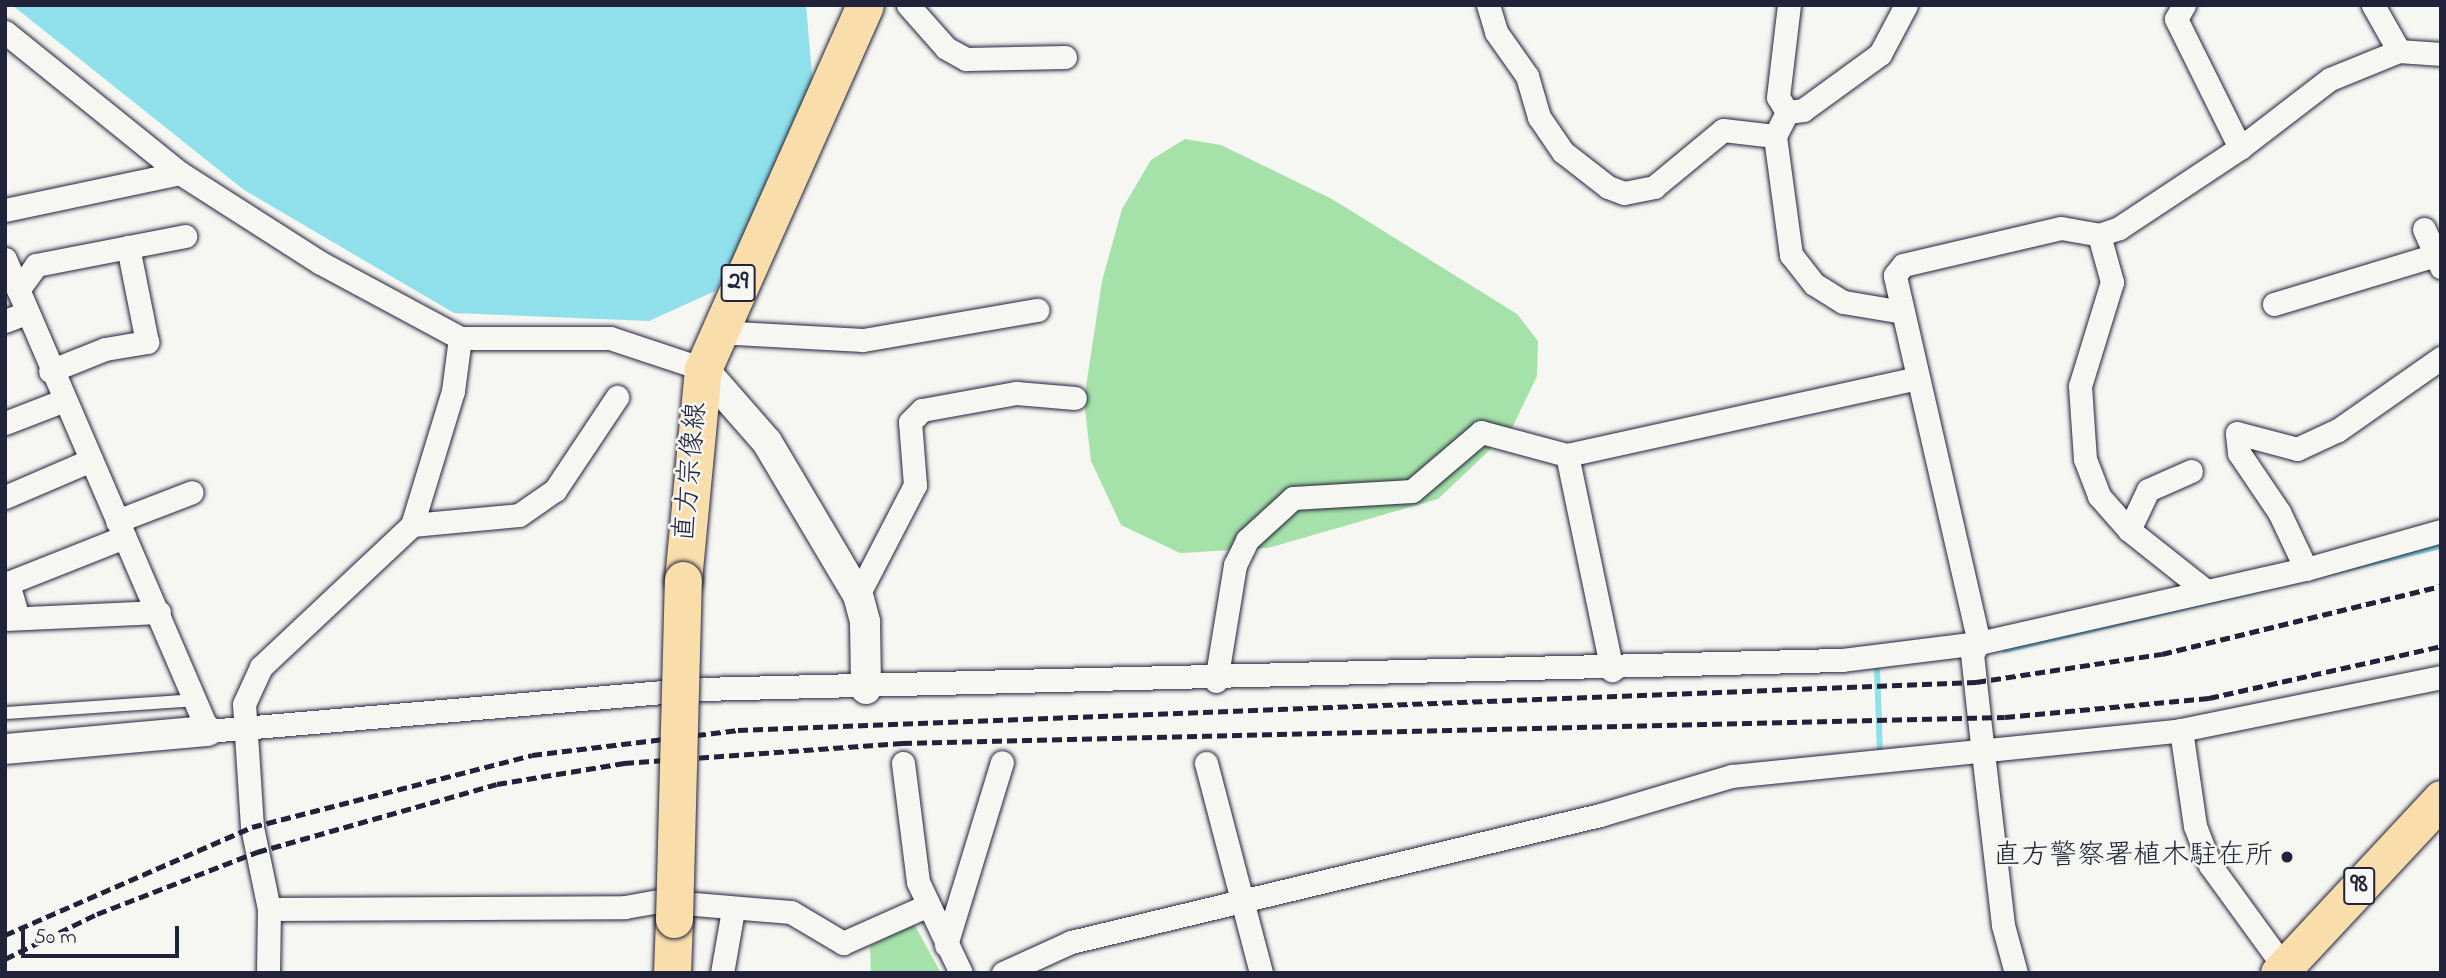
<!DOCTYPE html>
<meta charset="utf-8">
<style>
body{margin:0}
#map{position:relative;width:2446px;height:978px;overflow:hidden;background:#f6f6f2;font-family:"Indie Flower","Klee One",sans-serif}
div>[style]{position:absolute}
.green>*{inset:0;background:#a5e2a9}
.water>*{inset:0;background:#90e0ec}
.stream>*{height:6px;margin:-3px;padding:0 3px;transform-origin:3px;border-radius:3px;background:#90e0ec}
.roads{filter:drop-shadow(0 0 2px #22223b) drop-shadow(0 0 2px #22223b)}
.service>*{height:12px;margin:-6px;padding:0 6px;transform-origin:6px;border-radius:6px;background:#f6f6f2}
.minor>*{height:23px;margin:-11.5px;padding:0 11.5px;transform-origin:11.5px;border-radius:11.5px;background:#f6f6f2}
.tertiary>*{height:30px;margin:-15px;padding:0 15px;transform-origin:15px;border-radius:15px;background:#f6f6f2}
.primary>*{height:37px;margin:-18.5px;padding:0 18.5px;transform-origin:18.5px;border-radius:18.5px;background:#f9deab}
.rail>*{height:5px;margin-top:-2.5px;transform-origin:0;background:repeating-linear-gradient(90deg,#22223b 0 10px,transparent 0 15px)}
.bridges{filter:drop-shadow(0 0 2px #22223b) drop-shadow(0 0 2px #22223b)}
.primary-bridge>*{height:37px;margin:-18.5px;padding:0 18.5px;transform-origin:18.5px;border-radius:18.5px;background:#f9deab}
.dots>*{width:19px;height:19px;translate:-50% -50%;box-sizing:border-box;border:4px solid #f6f6f2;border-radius:50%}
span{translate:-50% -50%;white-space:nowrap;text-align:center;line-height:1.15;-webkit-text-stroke:5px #f6f6f2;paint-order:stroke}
.shield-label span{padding:2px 5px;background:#f6f6f2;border:2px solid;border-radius:5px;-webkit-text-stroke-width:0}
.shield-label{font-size:26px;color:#22223b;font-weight:700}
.street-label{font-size:28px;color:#22223b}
.poi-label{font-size:28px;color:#22223b}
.right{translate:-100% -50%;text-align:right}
.frame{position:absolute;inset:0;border:7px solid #22223b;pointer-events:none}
.scale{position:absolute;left:21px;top:926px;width:158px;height:32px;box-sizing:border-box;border:4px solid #22223b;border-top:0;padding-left:9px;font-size:21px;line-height:24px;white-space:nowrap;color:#22223b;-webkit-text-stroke:5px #f6f6f2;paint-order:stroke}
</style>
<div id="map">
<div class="green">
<i style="clip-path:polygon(1185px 139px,1221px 145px,1332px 199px,1517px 314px,1538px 341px,1537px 376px,1511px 430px,1438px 499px,1268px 548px,1180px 553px,1121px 525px,1091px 461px,1084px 400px,1102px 281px,1122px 209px,1151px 160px)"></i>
<i style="clip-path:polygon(914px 924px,941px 973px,871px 973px,870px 946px)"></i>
</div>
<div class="water">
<i style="clip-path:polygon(12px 5px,806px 5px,814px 98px,779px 179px,715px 291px,649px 321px,454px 313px,244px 190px)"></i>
</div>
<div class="stream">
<i style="left:2005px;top:650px;width:448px;rotate:-13.4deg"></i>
<i style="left:1877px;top:668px;width:86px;rotate:88deg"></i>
</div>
<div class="roads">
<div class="service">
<i style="left:5px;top:713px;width:190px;rotate:-3.9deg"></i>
</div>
<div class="minor">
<i style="left:908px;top:5px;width:57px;rotate:48.5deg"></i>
<i style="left:946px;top:48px;width:23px;rotate:29deg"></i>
<i style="left:966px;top:59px;width:99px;rotate:-1.2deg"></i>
<i style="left:1488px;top:5px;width:28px;rotate:73deg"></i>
<i style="left:1496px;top:32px;width:54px;rotate:54.8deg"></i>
<i style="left:1527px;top:76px;width:43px;rotate:73.7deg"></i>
<i style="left:1539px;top:117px;width:42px;rotate:55.6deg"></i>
<i style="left:1563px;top:152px;width:57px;rotate:37.9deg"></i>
<i style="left:1608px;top:187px;width:17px;rotate:21deg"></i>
<i style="left:1624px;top:193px;width:31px;rotate:-11deg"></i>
<i style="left:1654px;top:187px;width:89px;rotate:-39.6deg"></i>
<i style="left:1723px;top:130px;width:52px;rotate:6.6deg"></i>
<i style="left:2184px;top:5px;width:16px;rotate:120deg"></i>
<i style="left:2176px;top:19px;width:144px;rotate:63.6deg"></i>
<i style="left:5px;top:32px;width:225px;rotate:38.9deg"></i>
<i style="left:180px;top:173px;width:167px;rotate:32.6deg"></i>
<i style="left:321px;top:263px;width:158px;rotate:28.3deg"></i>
<i style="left:460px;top:338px;width:150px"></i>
<i style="left:610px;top:338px;width:98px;rotate:18.4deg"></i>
<i style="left:2399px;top:51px;width:42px;rotate:4.1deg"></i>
<i style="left:1787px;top:112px;width:17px;rotate:-121deg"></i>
<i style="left:1778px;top:97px;width:93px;rotate:-83.2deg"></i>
<i style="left:5px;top:210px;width:179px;rotate:-11.9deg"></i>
<i style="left:2424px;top:229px;width:42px;rotate:65.9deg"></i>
<i style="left:2099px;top:235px;width:49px;rotate:74.5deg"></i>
<i style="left:2112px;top:282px;width:109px;rotate:107.1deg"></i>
<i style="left:2080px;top:386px;width:73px;rotate:86.1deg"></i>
<i style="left:2085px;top:459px;width:40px;rotate:69deg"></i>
<i style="left:2099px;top:496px;width:45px;rotate:48.6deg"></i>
<i style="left:2129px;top:530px;width:98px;rotate:38.4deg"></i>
<i style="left:5px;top:259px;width:514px;rotate:66.73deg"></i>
<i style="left:208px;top:731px;width:495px;rotate:-4.9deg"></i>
<i style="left:701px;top:689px;width:1141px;rotate:-1.46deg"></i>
<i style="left:1842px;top:660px;width:138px;rotate:-7.1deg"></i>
<i style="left:1979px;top:643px;width:335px;rotate:-12.8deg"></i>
<i style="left:2306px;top:569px;width:140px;rotate:-15.7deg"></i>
<i style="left:18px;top:290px;width:31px;rotate:-54deg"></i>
<i style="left:36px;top:265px;width:152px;rotate:-11deg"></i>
<i style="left:2274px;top:304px;width:168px;rotate:-16.9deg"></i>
<i style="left:1903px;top:312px;width:61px;rotate:-170.5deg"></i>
<i style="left:1843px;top:302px;width:34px;rotate:-148deg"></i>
<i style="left:1814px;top:284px;width:37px;rotate:-128deg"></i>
<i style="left:1791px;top:255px;width:120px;rotate:-97.7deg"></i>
<i style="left:1775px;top:136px;width:27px;rotate:-63deg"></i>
<i style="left:1787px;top:112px;width:16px;rotate:-7deg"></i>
<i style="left:1803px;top:110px;width:95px;rotate:-36deg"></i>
<i style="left:1880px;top:54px;width:55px;rotate:-62deg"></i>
<i style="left:5px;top:321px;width:22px;rotate:-21deg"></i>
<i style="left:717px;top:332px;width:146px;rotate:3.1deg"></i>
<i style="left:863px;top:340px;width:177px;rotate:-9.8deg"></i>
<i style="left:50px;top:371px;width:59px;rotate:-21.8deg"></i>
<i style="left:105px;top:349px;width:43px;rotate:-9.5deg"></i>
<i style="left:147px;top:342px;width:97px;rotate:-101.3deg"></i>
<i style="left:5px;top:423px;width:61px;rotate:-21.1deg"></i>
<i style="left:1567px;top:455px;width:220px;rotate:78.2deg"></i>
<i style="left:5px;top:497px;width:94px;rotate:-23.3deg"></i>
<i style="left:117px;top:521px;width:80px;rotate:-21.1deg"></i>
<i style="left:412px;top:525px;width:107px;rotate:-5.3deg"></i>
<i style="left:519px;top:515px;width:44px;rotate:-34.8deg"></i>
<i style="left:555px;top:490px;width:112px;rotate:-56.3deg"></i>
<i style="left:2129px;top:530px;width:44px;rotate:-64.6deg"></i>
<i style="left:2148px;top:490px;width:47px;rotate:-23.8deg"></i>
<i style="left:2306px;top:569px;width:63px;rotate:-115.3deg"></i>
<i style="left:2279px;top:512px;width:71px;rotate:-124.1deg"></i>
<i style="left:2239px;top:453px;width:20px;rotate:-96deg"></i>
<i style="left:2237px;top:433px;width:62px;rotate:14.9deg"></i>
<i style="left:2297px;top:449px;width:45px;rotate:-24.9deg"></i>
<i style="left:2338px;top:430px;width:126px;rotate:-35deg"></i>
<i style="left:858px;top:595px;width:124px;rotate:-62.6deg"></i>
<i style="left:915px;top:485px;width:63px;rotate:-94.5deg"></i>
<i style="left:910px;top:422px;width:17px;rotate:-45deg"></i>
<i style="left:922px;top:410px;width:96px;rotate:-10.3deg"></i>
<i style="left:1016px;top:393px;width:59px;rotate:4.8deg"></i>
<i style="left:18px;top:618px;width:36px;rotate:-106deg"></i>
<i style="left:8px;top:583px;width:125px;rotate:-21.6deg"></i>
<i style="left:5px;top:619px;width:154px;rotate:-2.6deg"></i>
<i style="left:1216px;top:681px;width:118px;rotate:-80.7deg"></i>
<i style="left:1235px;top:565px;width:28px;rotate:-64deg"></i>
<i style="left:1247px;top:540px;width:62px;rotate:-42.4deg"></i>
<i style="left:1293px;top:498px;width:119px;rotate:-3.4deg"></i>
<i style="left:1412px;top:491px;width:91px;rotate:-40.5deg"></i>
<i style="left:1481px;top:432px;width:89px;rotate:15deg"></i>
<i style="left:1567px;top:455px;width:358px;rotate:-12.4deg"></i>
<i style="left:2181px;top:730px;width:97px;rotate:81.7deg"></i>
<i style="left:2195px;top:826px;width:42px;rotate:69deg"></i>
<i style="left:2210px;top:865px;width:126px;rotate:54deg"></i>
<i style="left:903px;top:763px;width:120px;rotate:82.8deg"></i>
<i style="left:918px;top:882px;width:101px;rotate:64.7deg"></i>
<i style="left:1206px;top:763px;width:217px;rotate:75.3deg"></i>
<i style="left:269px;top:909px;width:356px;rotate:-0.3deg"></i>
<i style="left:625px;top:907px;width:35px;rotate:-10deg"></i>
<i style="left:659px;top:901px;width:132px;rotate:4.8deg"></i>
<i style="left:791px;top:912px;width:61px;rotate:30.8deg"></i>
<i style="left:843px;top:943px;width:91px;rotate:-24deg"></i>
<i style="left:946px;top:945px;width:191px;rotate:-73deg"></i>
<i style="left:268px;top:973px;width:64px;rotate:-89.1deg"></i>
<i style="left:269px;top:909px;width:84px;rotate:-101.7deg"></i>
<i style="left:252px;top:827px;width:123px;rotate:-93.7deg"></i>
<i style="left:244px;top:704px;width:41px;rotate:-65.3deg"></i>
<i style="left:261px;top:667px;width:207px;rotate:-43.2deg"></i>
<i style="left:412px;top:525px;width:140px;rotate:-73deg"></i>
<i style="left:453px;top:391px;width:53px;rotate:-82.5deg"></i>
<i style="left:722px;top:973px;width:64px;rotate:-80.1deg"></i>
<i style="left:1003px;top:973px;width:75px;rotate:-24.5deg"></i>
<i style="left:1071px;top:942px;width:544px;rotate:-13.5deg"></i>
<i style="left:1600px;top:815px;width:138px;rotate:-16.5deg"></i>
<i style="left:1732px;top:776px;width:451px;rotate:-5.8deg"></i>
<i style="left:2181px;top:730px;width:265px;rotate:-11.5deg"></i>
<i style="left:2016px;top:973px;width:50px;rotate:-105.2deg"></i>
<i style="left:2003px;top:925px;width:208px;rotate:-96.6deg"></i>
<i style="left:1979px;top:718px;width:64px;rotate:-96.2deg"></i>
<i style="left:1972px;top:654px;width:13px;rotate:-58deg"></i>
<i style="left:1979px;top:643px;width:377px;rotate:-102.9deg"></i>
<i style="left:1895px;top:275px;width:13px;rotate:-51deg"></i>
<i style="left:1903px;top:265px;width:162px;rotate:-13.2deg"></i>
<i style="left:2061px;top:228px;width:39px;rotate:10deg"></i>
<i style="left:2099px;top:235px;width:21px;rotate:-19deg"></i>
<i style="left:2119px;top:228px;width:145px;rotate:-33.5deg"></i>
<i style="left:2240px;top:148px;width:113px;rotate:-37.5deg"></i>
<i style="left:2330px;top:79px;width:74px;rotate:-22.1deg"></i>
<i style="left:2399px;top:51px;width:53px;rotate:-119.5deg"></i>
</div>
<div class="tertiary">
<i style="left:703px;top:369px;width:97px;rotate:48.8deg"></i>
<i style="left:767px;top:442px;width:178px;rotate:59.3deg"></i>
<i style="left:858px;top:595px;width:28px;rotate:75deg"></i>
<i style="left:865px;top:622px;width:67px;rotate:89.1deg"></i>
<i style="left:5px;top:749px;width:204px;rotate:-5.1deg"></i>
</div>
<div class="primary">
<i style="left:683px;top:580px;width:212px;rotate:-84.6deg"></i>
<i style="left:703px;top:369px;width:398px;rotate:-66deg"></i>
<i style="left:672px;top:973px;width:54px;rotate:-87.9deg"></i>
<i style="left:2279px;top:973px;width:238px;rotate:-47deg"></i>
</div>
</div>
<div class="rail">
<i style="left:5px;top:935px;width:270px;rotate:-23.6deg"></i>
<i style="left:252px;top:827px;width:289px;rotate:-14.4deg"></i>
<i style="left:532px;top:755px;width:208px;rotate:-6.9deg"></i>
<i style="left:738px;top:730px;width:1239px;rotate:-2.22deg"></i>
<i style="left:1976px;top:682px;width:188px;rotate:-8.6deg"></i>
<i style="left:2162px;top:654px;width:287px;rotate:-13.7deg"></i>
<i style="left:5px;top:959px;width:102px;rotate:-26.1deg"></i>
<i style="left:97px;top:914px;width:172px;rotate:-21.2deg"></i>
<i style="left:257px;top:852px;width:249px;rotate:-15.8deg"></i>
<i style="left:497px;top:784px;width:129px;rotate:-9.4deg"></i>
<i style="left:624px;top:763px;width:279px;rotate:-4.1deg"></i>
<i style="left:902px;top:743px;width:1103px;rotate:-1.35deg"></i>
<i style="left:2005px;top:717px;width:205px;rotate:-5.3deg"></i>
<i style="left:2209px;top:698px;width:238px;rotate:-12.6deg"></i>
</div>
<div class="bridges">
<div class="primary-bridge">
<i style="left:674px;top:919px;width:339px;rotate:-88.5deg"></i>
</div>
</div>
<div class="dots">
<i style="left:2287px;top:857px;background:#22223b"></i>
</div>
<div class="shield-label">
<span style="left:738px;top:283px">29</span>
<span style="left:2359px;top:886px">98</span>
</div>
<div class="street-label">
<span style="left:692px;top:472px;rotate:-85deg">直方宗像線</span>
</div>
<div class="poi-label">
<span class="right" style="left:2273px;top:857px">直方警察署植木駐在所</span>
</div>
<div class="frame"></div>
<div class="scale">50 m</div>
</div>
